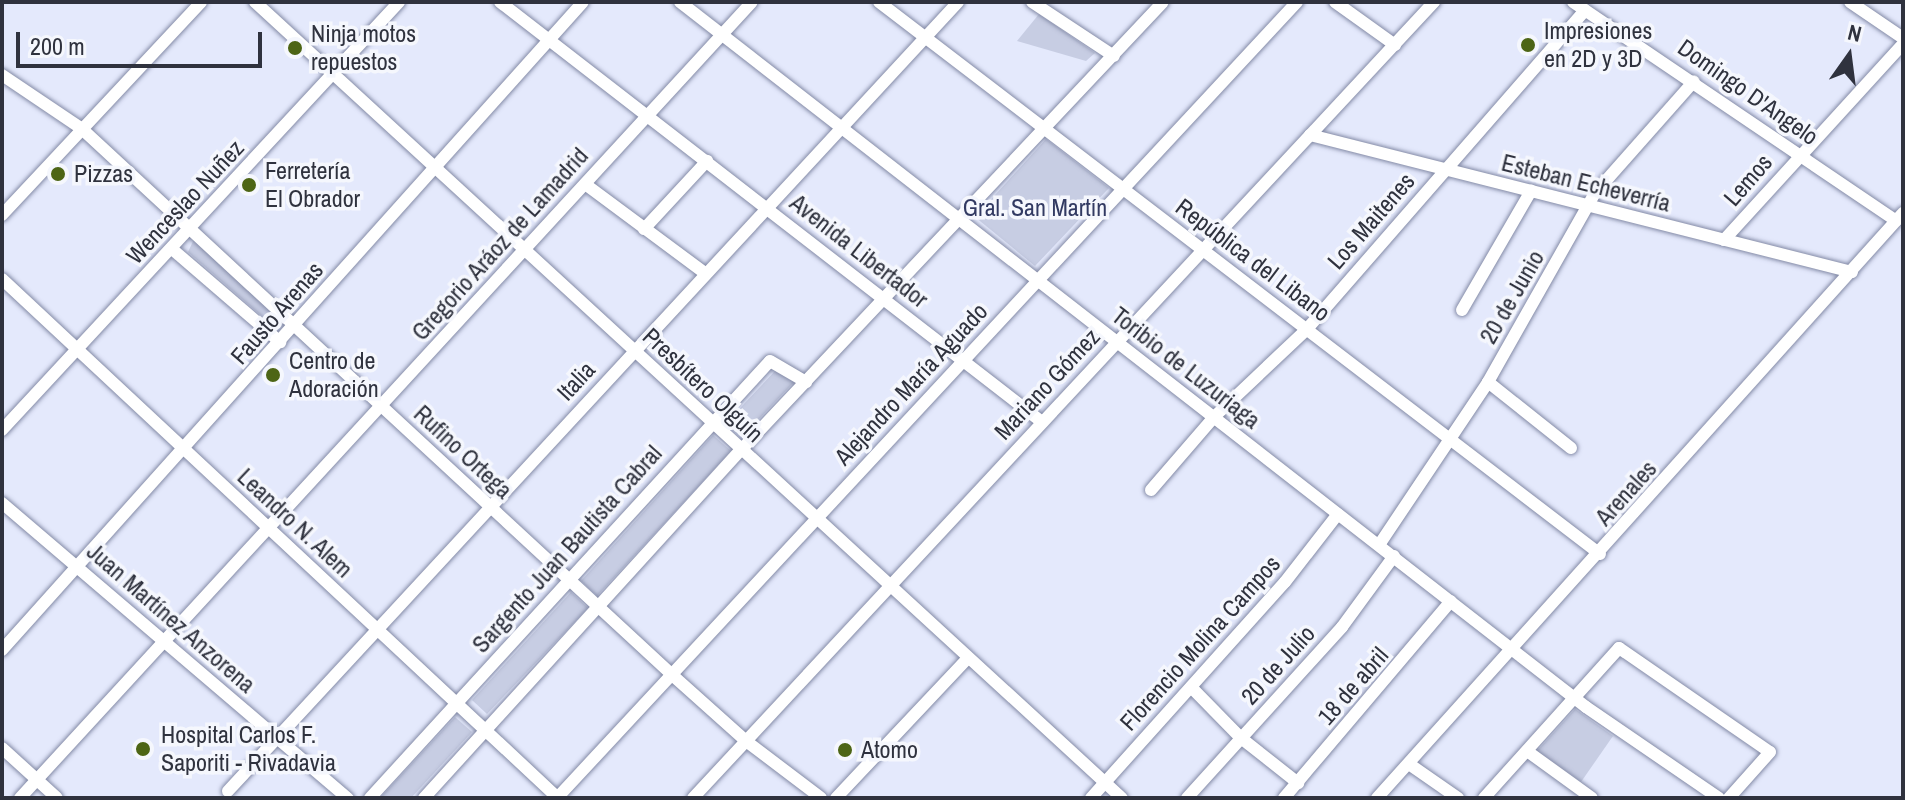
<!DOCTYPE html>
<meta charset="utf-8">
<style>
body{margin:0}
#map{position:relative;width:1905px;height:800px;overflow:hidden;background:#e4e9fc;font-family:"Archivo Narrow",sans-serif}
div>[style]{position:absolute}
.green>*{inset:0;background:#c7cde3}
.roads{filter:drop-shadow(0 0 2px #838aa6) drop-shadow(0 0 2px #838aa6)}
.minor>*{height:12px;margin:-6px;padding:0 6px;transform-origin:6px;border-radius:6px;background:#fff}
.dots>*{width:22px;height:22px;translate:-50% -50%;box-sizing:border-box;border:4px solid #f5f7fd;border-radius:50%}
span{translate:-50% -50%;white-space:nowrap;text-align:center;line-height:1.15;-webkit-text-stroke:7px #f5f7fd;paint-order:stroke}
.poi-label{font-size:24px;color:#2f323e}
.left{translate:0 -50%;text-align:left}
.street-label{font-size:24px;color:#2f323e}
.park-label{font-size:24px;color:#323a62}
.frame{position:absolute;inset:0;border:4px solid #2f323e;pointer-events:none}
.north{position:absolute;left:1809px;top:16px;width:80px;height:80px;-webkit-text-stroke:6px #f5f7fd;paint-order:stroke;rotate:14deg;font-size:22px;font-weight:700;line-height:32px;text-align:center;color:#2f323e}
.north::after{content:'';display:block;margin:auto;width:28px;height:36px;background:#2f323e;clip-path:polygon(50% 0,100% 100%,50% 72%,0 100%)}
.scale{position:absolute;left:16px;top:32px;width:246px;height:36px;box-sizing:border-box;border:4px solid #2f323e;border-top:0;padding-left:10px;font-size:24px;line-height:28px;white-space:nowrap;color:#2f323e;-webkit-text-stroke:6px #f5f7fd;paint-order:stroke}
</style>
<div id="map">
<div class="green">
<i style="clip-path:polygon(1039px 14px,1095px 53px,1086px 61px,1017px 41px)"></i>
<i style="clip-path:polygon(1046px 139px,1109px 188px,1035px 266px,975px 217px)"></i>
<i style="clip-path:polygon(196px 235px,287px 322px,279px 331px,188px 252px)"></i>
<i style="clip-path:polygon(775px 371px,794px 382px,741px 438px,725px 424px)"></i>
<i style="clip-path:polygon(713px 435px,731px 451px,597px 596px,581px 581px)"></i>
<i style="clip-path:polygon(571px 592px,588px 608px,487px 714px,472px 700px)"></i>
<i style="clip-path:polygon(1575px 709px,1613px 736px,1581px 782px,1537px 751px)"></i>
<i style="clip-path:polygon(455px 717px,472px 732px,411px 798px,380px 798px)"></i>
</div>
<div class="roads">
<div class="minor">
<i style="left:255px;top:2px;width:1177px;rotate:42.56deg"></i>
<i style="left:500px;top:2px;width:686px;rotate:37.77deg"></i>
<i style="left:680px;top:2px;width:1148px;rotate:37.89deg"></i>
<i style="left:1586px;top:707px;width:161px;rotate:34.4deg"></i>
<i style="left:879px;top:2px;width:908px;rotate:37.44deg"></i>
<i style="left:1032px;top:2px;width:98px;rotate:33.4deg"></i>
<i style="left:1335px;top:2px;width:74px;rotate:35.6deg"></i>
<i style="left:1573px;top:2px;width:390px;rotate:34.1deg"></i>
<i style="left:1850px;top:2px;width:64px;rotate:34.2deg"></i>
<i style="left:2px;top:75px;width:97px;rotate:34deg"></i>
<i style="left:82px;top:129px;width:801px;rotate:42.77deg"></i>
<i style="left:670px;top:673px;width:102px;rotate:41.8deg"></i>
<i style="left:746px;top:741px;width:94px;rotate:37.2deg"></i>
<i style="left:1310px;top:135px;width:559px;rotate:14.19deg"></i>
<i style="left:585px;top:184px;width:149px;rotate:36.6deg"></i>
<i style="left:2px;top:215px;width:291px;rotate:-46.9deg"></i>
<i style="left:644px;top:229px;width:93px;rotate:-47.2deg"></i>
<i style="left:1724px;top:240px;width:265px;rotate:-47.6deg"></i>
<i style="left:172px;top:249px;width:143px;rotate:40.7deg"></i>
<i style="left:2px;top:279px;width:761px;rotate:43.03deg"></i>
<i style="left:1462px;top:310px;width:138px;rotate:-59.9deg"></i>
<i style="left:1488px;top:382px;width:106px;rotate:38.5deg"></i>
<i style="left:2px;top:430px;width:584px;rotate:-47.15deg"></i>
<i style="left:1151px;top:490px;width:96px;rotate:-49.2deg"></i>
<i style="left:1214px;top:417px;width:128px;rotate:-43.4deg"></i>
<i style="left:1307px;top:329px;width:423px;rotate:-48.9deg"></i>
<i style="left:2px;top:503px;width:455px;rotate:40.5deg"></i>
<i style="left:1379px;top:545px;width:196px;rotate:-56.2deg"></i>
<i style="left:1488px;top:382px;width:217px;rotate:-60.5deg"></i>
<i style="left:1595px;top:193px;width:149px;rotate:-48.5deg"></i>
<i style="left:2px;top:650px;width:870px;rotate:-48.12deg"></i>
<i style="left:1191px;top:687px;width:71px;rotate:45.6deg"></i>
<i style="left:1241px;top:738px;width:73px;rotate:38.3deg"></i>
<i style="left:2px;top:748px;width:74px;rotate:42.3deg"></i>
<i style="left:1527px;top:751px;width:80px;rotate:35.9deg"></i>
<i style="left:1409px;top:764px;width:60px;rotate:34.8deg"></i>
<i style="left:228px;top:791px;width:1075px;rotate:-47.22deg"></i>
<i style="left:20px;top:798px;width:1081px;rotate:-47.4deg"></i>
<i style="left:370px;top:798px;width:592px;rotate:-47.53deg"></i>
<i style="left:770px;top:361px;width:42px;rotate:30.3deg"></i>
<i style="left:424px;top:798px;width:471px;rotate:-47.7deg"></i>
<i style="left:741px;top:450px;width:615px;rotate:-46.71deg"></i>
<i style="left:557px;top:798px;width:1087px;rotate:-47.09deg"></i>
<i style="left:693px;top:798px;width:1088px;rotate:-47.05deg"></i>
<i style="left:836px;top:798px;width:191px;rotate:-46.7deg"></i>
<i style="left:1091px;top:798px;width:290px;rotate:-48.1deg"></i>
<i style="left:1285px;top:582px;width:86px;rotate:-52.1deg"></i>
<i style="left:1187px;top:798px;width:231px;rotate:-47.8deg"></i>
<i style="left:1342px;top:627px;width:88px;rotate:-53.8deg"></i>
<i style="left:1284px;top:798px;width:258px;rotate:-49.7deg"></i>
<i style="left:1377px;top:798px;width:787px;rotate:-48.04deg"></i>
<i style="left:1484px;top:798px;width:202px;rotate:-48deg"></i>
<i style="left:1619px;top:648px;width:183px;rotate:34.6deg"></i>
<i style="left:1770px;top:752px;width:62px;rotate:131.7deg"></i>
</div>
</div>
<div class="dots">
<i style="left:1528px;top:45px;background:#4d6515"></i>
<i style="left:295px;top:48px;background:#4d6515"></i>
<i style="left:58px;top:174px;background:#4d6515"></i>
<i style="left:249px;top:185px;background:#4d6515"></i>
<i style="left:273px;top:375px;background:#4d6515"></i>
<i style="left:143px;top:749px;background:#4d6515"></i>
<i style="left:845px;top:750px;background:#4d6515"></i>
</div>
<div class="poi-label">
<span class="left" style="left:1544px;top:45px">Impresiones<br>en 2D y 3D</span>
<span class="left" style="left:311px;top:48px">Ninja motos<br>repuestos</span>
<span class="left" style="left:265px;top:185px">Ferretería<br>El Obrador</span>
<span class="left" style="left:74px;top:174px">Pizzas</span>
<span class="left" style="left:289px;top:375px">Centro de<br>Adoración</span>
<span class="left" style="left:161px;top:749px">Hospital Carlos F.<br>Saporiti - Rivadavia</span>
<span class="left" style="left:861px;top:750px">Atomo</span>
</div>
<div class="street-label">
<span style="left:1748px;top:92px;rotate:35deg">Domingo D'Angelo</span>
<span style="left:1748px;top:180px;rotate:-49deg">Lemos</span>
<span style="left:1586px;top:183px;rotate:14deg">Esteban Echeverría</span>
<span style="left:185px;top:202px;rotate:-47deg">Wenceslao Nuñez</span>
<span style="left:1371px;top:221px;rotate:-49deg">Los Maitenes</span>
<span style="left:500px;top:244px;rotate:-48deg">Gregorio Aráoz de Lamadrid</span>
<span style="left:859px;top:251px;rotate:38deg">Avenida Libertador</span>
<span style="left:1253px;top:260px;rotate:37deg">República del Libano</span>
<span style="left:1512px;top:297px;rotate:-60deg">20 de Junio</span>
<span style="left:277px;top:313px;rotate:-49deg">Fausto Arenas</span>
<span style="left:1186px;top:368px;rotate:38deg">Toribio de Luzuriaga</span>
<span style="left:576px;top:381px;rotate:-47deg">Italia</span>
<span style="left:911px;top:384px;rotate:-47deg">Alejandro María Aguado</span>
<span style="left:1047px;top:384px;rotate:-47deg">Mariano Gómez</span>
<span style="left:703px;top:385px;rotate:43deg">Presbítero Olguín</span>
<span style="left:463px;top:452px;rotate:43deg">Rufino Ortega</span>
<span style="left:1626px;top:493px;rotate:-48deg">Arenales</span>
<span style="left:295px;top:523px;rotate:43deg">Leandro N. Alem</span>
<span style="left:567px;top:549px;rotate:-48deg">Sargento Juan Bautista Cabral</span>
<span style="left:171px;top:618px;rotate:41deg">Juan Martínez Anzorena</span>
<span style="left:1200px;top:643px;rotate:-48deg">Florencio Molina Campos</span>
<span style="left:1278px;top:665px;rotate:-48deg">20 de Julio</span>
<span style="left:1353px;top:686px;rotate:-49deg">18 de abril</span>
</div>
<div class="park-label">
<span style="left:1035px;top:208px">Gral. San Martín</span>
</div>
<div class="frame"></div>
<div class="north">N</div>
<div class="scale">200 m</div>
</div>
